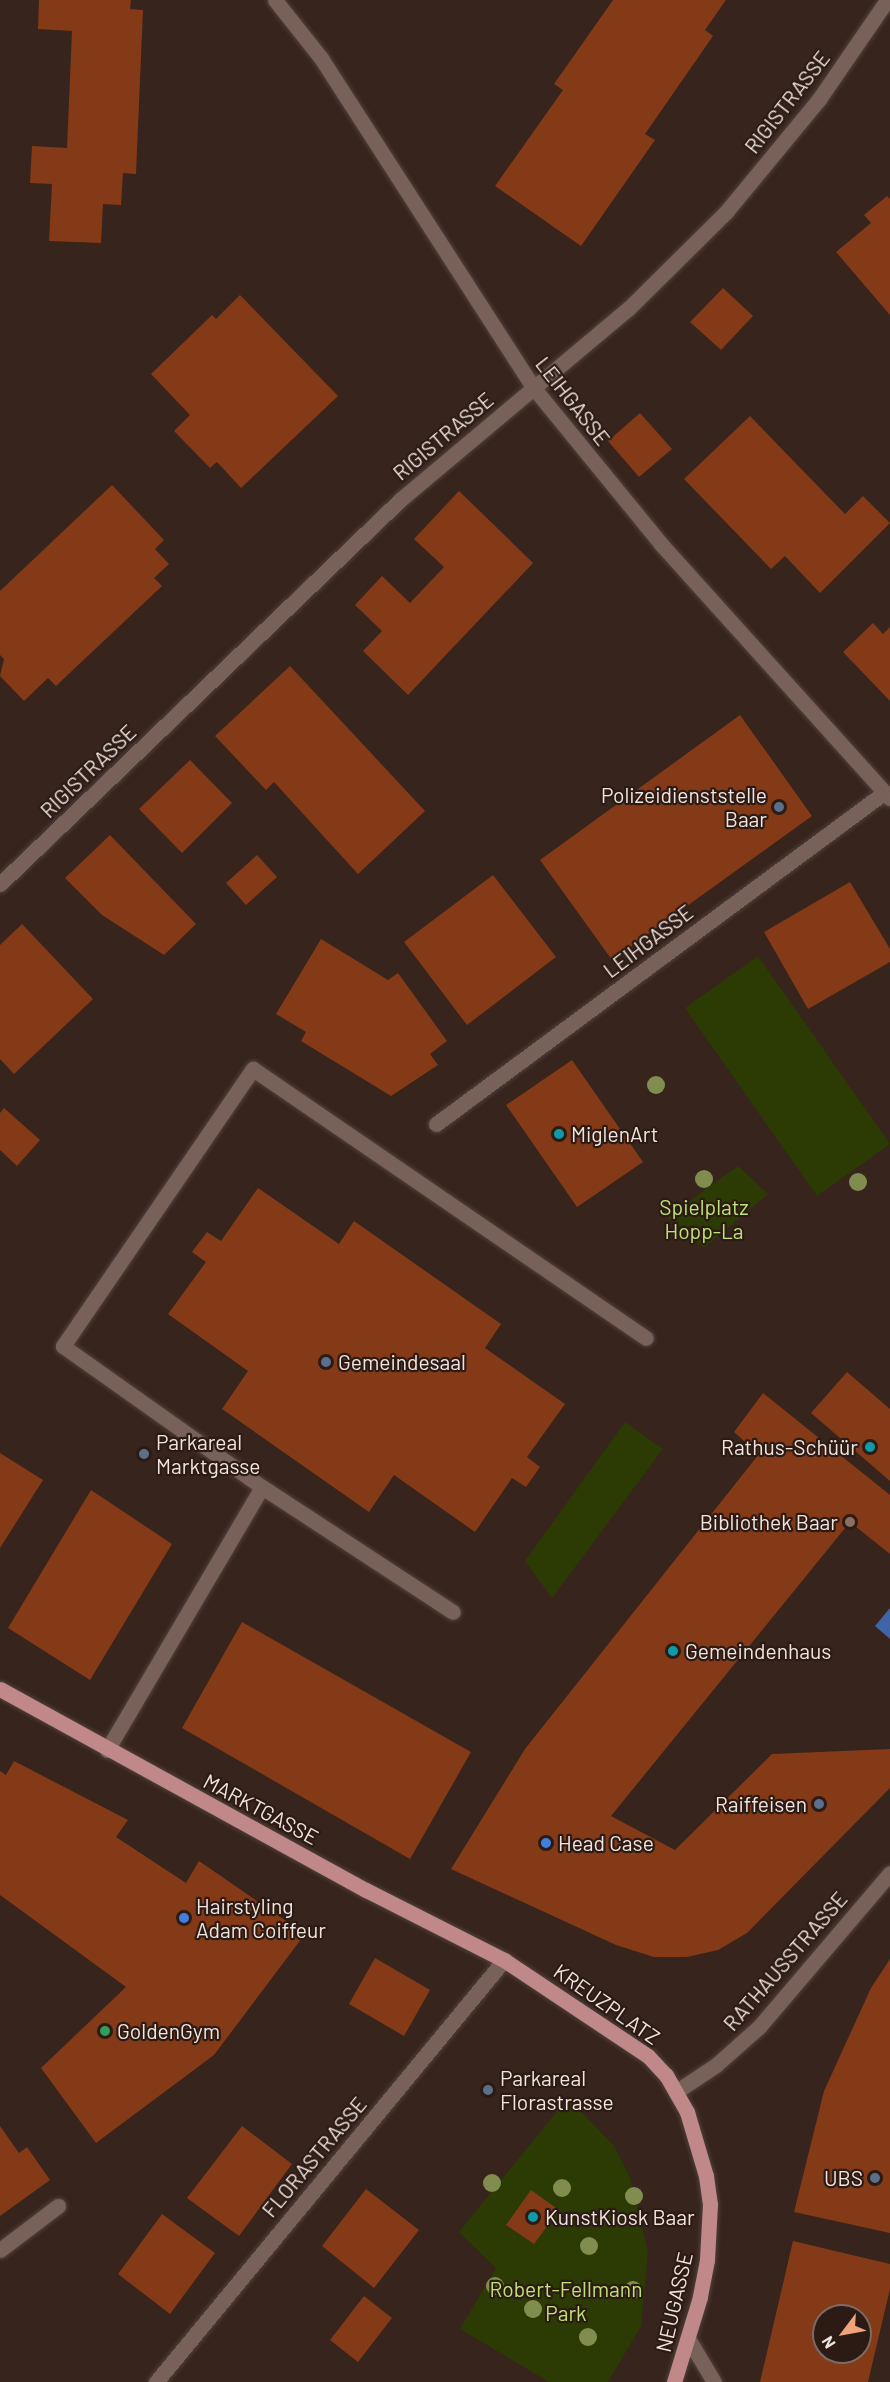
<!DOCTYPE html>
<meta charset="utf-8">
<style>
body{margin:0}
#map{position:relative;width:890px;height:2382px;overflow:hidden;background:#37241d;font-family:Barlow,sans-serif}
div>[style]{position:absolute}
.green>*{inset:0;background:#2b3b03}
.water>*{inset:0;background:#3f65a7}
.building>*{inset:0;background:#843917}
.roads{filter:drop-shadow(0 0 2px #50413b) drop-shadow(0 0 2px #50413b)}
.lane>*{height:15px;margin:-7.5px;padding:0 7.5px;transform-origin:7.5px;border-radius:7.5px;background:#776159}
.street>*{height:15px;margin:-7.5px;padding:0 7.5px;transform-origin:7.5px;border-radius:7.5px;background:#776159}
.secondary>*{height:15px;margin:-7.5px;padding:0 7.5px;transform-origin:7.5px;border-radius:7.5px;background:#776159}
.primary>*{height:15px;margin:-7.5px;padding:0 7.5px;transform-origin:7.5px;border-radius:7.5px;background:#c08888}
.trees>*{width:18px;height:18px;margin:-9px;border-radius:50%;background:#818d4e}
.dots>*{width:16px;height:16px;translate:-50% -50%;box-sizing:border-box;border:3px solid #2c1b14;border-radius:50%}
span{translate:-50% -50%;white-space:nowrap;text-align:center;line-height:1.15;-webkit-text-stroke:4.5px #2c1b14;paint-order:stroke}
.street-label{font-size:21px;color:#f1e4df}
.poi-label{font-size:21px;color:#f1e4df}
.right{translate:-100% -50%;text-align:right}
.left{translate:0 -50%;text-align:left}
.park-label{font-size:21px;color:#bde376}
.north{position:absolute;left:812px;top:2304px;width:60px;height:60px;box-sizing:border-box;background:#2c1b14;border:2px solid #7b6b65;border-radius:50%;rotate:238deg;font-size:16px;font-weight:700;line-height:24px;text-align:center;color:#f1e4df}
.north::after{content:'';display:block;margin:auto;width:21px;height:27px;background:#f0a27a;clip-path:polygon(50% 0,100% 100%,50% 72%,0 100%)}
</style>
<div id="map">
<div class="green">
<i style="clip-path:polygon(758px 956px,890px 1144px,817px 1196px,685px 1008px)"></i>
<i style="clip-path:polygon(738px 1166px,768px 1194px,704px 1248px,667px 1217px)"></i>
<i style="clip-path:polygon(625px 1422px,663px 1449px,552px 1598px,525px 1561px)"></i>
<i style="clip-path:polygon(568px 2098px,614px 2146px,630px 2177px,648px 2252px,641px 2326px,608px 2382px,549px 2382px,460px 2329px,496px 2268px,459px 2232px)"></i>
</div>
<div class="water">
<i style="clip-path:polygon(890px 1608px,890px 1639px,875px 1626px)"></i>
</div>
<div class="building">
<i style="clip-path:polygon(39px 0,131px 0,130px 9px,143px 10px,136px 174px,123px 173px,121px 205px,103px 204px,101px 243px,49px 241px,52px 184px,30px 183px,32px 146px,67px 148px,72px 31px,38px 29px)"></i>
<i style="clip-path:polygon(613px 0,726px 0,705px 30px,713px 36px,645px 134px,655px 140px,581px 246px,495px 186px,563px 90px,554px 84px)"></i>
<i style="clip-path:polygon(887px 196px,890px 199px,890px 315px,836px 252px,871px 223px,864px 215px)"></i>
<i style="clip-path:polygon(723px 288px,753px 316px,721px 350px,690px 322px)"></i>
<i style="clip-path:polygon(240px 295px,338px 396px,241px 488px,217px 462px,210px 468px,174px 431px,190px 415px,151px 374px,212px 315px,216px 319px)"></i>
<i style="clip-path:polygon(640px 413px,672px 449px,639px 477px,608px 441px)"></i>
<i style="clip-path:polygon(750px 416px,845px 514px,863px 496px,890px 523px,820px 593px,785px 556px,771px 569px,684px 479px)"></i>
<i style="clip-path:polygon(112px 485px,164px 540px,155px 549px,169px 564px,154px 578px,162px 586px,56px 686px,48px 678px,24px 701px,0 676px,4px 659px,0 655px,0 591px)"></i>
<i style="clip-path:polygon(459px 491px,533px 563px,408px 695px,363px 651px,382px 631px,355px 605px,382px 576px,410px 603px,444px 567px,414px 539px)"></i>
<i style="clip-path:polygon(873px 623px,883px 634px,890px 627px,890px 701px,843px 652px)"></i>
<i style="clip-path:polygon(290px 666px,425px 811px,358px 874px,274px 782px,266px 790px,215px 736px)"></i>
<i style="clip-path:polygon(740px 715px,812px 816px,612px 960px,540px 860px)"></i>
<i style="clip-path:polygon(190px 760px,232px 803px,182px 853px,139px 809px)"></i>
<i style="clip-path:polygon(110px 835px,196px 924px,164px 955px,102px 915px,65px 878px)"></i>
<i style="clip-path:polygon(257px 855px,277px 877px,246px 905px,226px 883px)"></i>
<i style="clip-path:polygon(493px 875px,556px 957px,467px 1025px,404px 942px)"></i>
<i style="clip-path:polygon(850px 882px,890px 949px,890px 962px,808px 1009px,764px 932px)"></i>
<i style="clip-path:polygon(22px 924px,93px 999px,14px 1074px,0 1059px,0 945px)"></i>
<i style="clip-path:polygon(321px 939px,388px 980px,398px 973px,447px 1041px,430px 1054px,438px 1065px,391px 1096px,301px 1041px,306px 1032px,276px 1014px)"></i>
<i style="clip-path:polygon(572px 1060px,643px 1162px,577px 1207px,506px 1105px)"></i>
<i style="clip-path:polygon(4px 1108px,40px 1140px,17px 1166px,0 1150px,0 1113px)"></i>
<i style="clip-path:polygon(258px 1188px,339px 1244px,354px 1221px,501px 1324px,485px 1348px,565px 1404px,527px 1457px,540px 1467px,526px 1487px,512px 1478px,475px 1532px,394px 1475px,369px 1512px,222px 1409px,248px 1371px,168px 1314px,206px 1262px,192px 1252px,207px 1232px,221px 1241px)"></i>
<i style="clip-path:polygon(847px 1372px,890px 1409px,890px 1481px,811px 1413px)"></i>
<i style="clip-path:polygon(763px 1393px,890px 1495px,890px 1554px,850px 1522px,611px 1816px,675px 1850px,772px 1754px,890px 1749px,890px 1788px,747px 1933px,718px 1950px,687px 1957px,654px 1957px,616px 1945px,451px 1869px,525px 1749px,759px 1454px,734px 1432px)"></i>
<i style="clip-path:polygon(0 1453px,43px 1480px,0 1548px)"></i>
<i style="clip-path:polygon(91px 1490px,172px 1544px,90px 1680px,8px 1628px)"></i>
<i style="clip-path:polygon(242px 1622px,471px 1752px,410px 1859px,182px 1728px)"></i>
<i style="clip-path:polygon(14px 1761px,128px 1820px,116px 1837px,186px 1883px,199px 1861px,305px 1934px,214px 2055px,96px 2143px,41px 2068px,126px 1987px,0 1895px,0 1771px,6px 1775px)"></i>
<i style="clip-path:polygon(375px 1958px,430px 1990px,404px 2036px,349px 2004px)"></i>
<i style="clip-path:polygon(890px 1959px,890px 2233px,794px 2212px,824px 2091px,871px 1988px)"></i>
<i style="clip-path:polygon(0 2126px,19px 2153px,27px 2147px,50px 2180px,0 2216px)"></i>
<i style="clip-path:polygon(242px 2126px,292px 2164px,239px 2236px,187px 2198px)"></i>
<i style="clip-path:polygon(366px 2189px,419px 2230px,374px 2288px,322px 2246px)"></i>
<i style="clip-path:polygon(531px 2190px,559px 2210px,534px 2244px,506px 2225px)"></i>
<i style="clip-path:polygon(162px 2214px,215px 2253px,170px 2314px,118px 2274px)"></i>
<i style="clip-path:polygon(evenodd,793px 2241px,890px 2264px,890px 2289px,868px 2382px,760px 2382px,793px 2241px,824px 2316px,860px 2316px,860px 2352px,824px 2352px,824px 2316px)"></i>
<i style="clip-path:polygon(364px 2296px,392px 2318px,358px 2362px,330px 2340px)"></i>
</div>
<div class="roads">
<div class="lane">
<i style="left:262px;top:1487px;width:228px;rotate:33.2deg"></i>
<i style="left:107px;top:1750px;width:305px;rotate:-59.5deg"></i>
<i style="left:262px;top:1487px;width:244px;rotate:-144.7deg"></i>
<i style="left:63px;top:1346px;width:336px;rotate:-55.6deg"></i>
<i style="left:253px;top:1069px;width:476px;rotate:34.4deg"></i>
</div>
<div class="street">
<i style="left:275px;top:0;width:74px;rotate:51.6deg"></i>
<i style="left:321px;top:58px;width:391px;rotate:57.2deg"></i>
<i style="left:533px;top:387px;width:203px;rotate:50.8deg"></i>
<i style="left:661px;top:544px;width:342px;rotate:48deg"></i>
<i style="left:436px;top:1124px;width:558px;rotate:-36.48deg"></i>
<i style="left:0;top:2250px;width:73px;rotate:-37.2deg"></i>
<i style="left:689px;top:2340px;width:49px;rotate:59.2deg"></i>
<i style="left:156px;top:2382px;width:547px;rotate:-50.49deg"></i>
</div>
<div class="secondary">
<i style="left:0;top:884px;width:554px;rotate:-43.83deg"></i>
<i style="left:400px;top:500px;width:297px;rotate:-40deg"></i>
<i style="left:628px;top:309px;width:138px;rotate:-44.7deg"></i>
<i style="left:726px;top:212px;width:146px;rotate:-50.5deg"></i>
<i style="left:819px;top:99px;width:120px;rotate:-55.5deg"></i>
<i style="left:677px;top:2091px;width:47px;rotate:-33.7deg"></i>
<i style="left:716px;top:2065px;width:57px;rotate:-41.5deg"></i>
<i style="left:759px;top:2027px;width:202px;rotate:-49.6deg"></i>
</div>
<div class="primary">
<i style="left:0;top:1689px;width:418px;rotate:28.8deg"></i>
<i style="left:366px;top:1890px;width:155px;rotate:26.9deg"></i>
<i style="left:504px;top:1960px;width:173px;rotate:33.7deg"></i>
<i style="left:648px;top:2056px;width:26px;rotate:47deg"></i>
<i style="left:666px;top:2075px;width:43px;rotate:60.4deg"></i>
<i style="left:687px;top:2112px;width:67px;rotate:73.5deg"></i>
<i style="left:706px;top:2176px;width:28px;rotate:82deg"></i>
<i style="left:710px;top:2204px;width:56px;rotate:93.1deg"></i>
<i style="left:707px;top:2260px;width:38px;rotate:101deg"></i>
<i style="left:700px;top:2297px;width:89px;rotate:107deg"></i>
</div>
</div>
<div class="trees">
<i style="left:656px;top:1085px"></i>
<i style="left:704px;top:1179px"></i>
<i style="left:858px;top:1182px"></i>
<i style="left:492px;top:2183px"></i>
<i style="left:562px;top:2188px"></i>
<i style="left:634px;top:2196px"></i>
<i style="left:589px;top:2246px"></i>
<i style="left:495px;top:2286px"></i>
<i style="left:633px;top:2290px"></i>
<i style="left:533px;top:2309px"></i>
<i style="left:588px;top:2337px"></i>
</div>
<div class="dots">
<i style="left:779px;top:807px;background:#5c6f8a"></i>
<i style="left:559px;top:1134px;background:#0f9aa8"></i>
<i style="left:326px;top:1362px;background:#5c6f8a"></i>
<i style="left:870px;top:1447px;background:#0f9aa8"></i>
<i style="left:144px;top:1454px;background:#5c6f8a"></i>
<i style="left:850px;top:1522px;background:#8d6e63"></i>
<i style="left:673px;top:1651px;background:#0f9aa8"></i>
<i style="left:819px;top:1804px;background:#5c6f8a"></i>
<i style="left:546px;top:1843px;background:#3f7fe0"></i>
<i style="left:184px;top:1918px;background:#3f7fe0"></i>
<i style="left:105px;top:2031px;background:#2e9e5b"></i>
<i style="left:488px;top:2090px;background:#5c6f8a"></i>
<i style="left:875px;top:2178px;background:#5c6f8a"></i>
<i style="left:533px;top:2217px;background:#0f9aa8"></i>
</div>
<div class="street-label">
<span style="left:787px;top:102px;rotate:-52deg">RIGISTRASSE</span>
<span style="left:573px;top:401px;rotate:52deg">LEIHGASSE</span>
<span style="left:443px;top:436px;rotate:-40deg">RIGISTRASSE</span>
<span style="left:88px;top:771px;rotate:-44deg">RIGISTRASSE</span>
<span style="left:648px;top:941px;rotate:-37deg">LEIHGASSE</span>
<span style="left:261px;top:1809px;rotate:28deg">MARKTGASSE</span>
<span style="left:785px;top:1961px;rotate:-49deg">RATHAUSSTRASSE</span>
<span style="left:607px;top:2004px;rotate:35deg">KREUZPLATZ</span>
<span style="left:314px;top:2157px;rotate:-50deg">FLORASTRASSE</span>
<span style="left:674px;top:2302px;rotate:-77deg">NEUGASSE</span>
</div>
<div class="poi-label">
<span class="right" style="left:767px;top:807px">Polizeidienststelle<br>Baar</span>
<span class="left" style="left:571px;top:1134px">MiglenArt</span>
<span class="left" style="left:338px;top:1362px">Gemeindesaal</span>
<span class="left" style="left:156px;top:1454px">Parkareal<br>Marktgasse</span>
<span class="right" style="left:858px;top:1447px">Rathus-Schüür</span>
<span class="right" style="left:838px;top:1522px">Bibliothek Baar</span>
<span class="left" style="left:685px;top:1651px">Gemeindenhaus</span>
<span class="right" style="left:807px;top:1804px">Raiffeisen</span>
<span class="left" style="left:558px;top:1843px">Head Case</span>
<span class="left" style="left:196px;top:1918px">Hairstyling<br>Adam Coiffeur</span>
<span class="left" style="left:117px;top:2031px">GoldenGym</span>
<span class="left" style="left:500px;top:2090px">Parkareal<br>Florastrasse</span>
<span class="right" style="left:863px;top:2178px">UBS</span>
<span class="left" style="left:545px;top:2217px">KunstKiosk Baar</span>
</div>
<div class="park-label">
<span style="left:704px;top:1219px">Spielplatz<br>Hopp-La</span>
<span style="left:566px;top:2301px">Robert-Fellmann<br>Park</span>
</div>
<div class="north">N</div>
</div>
